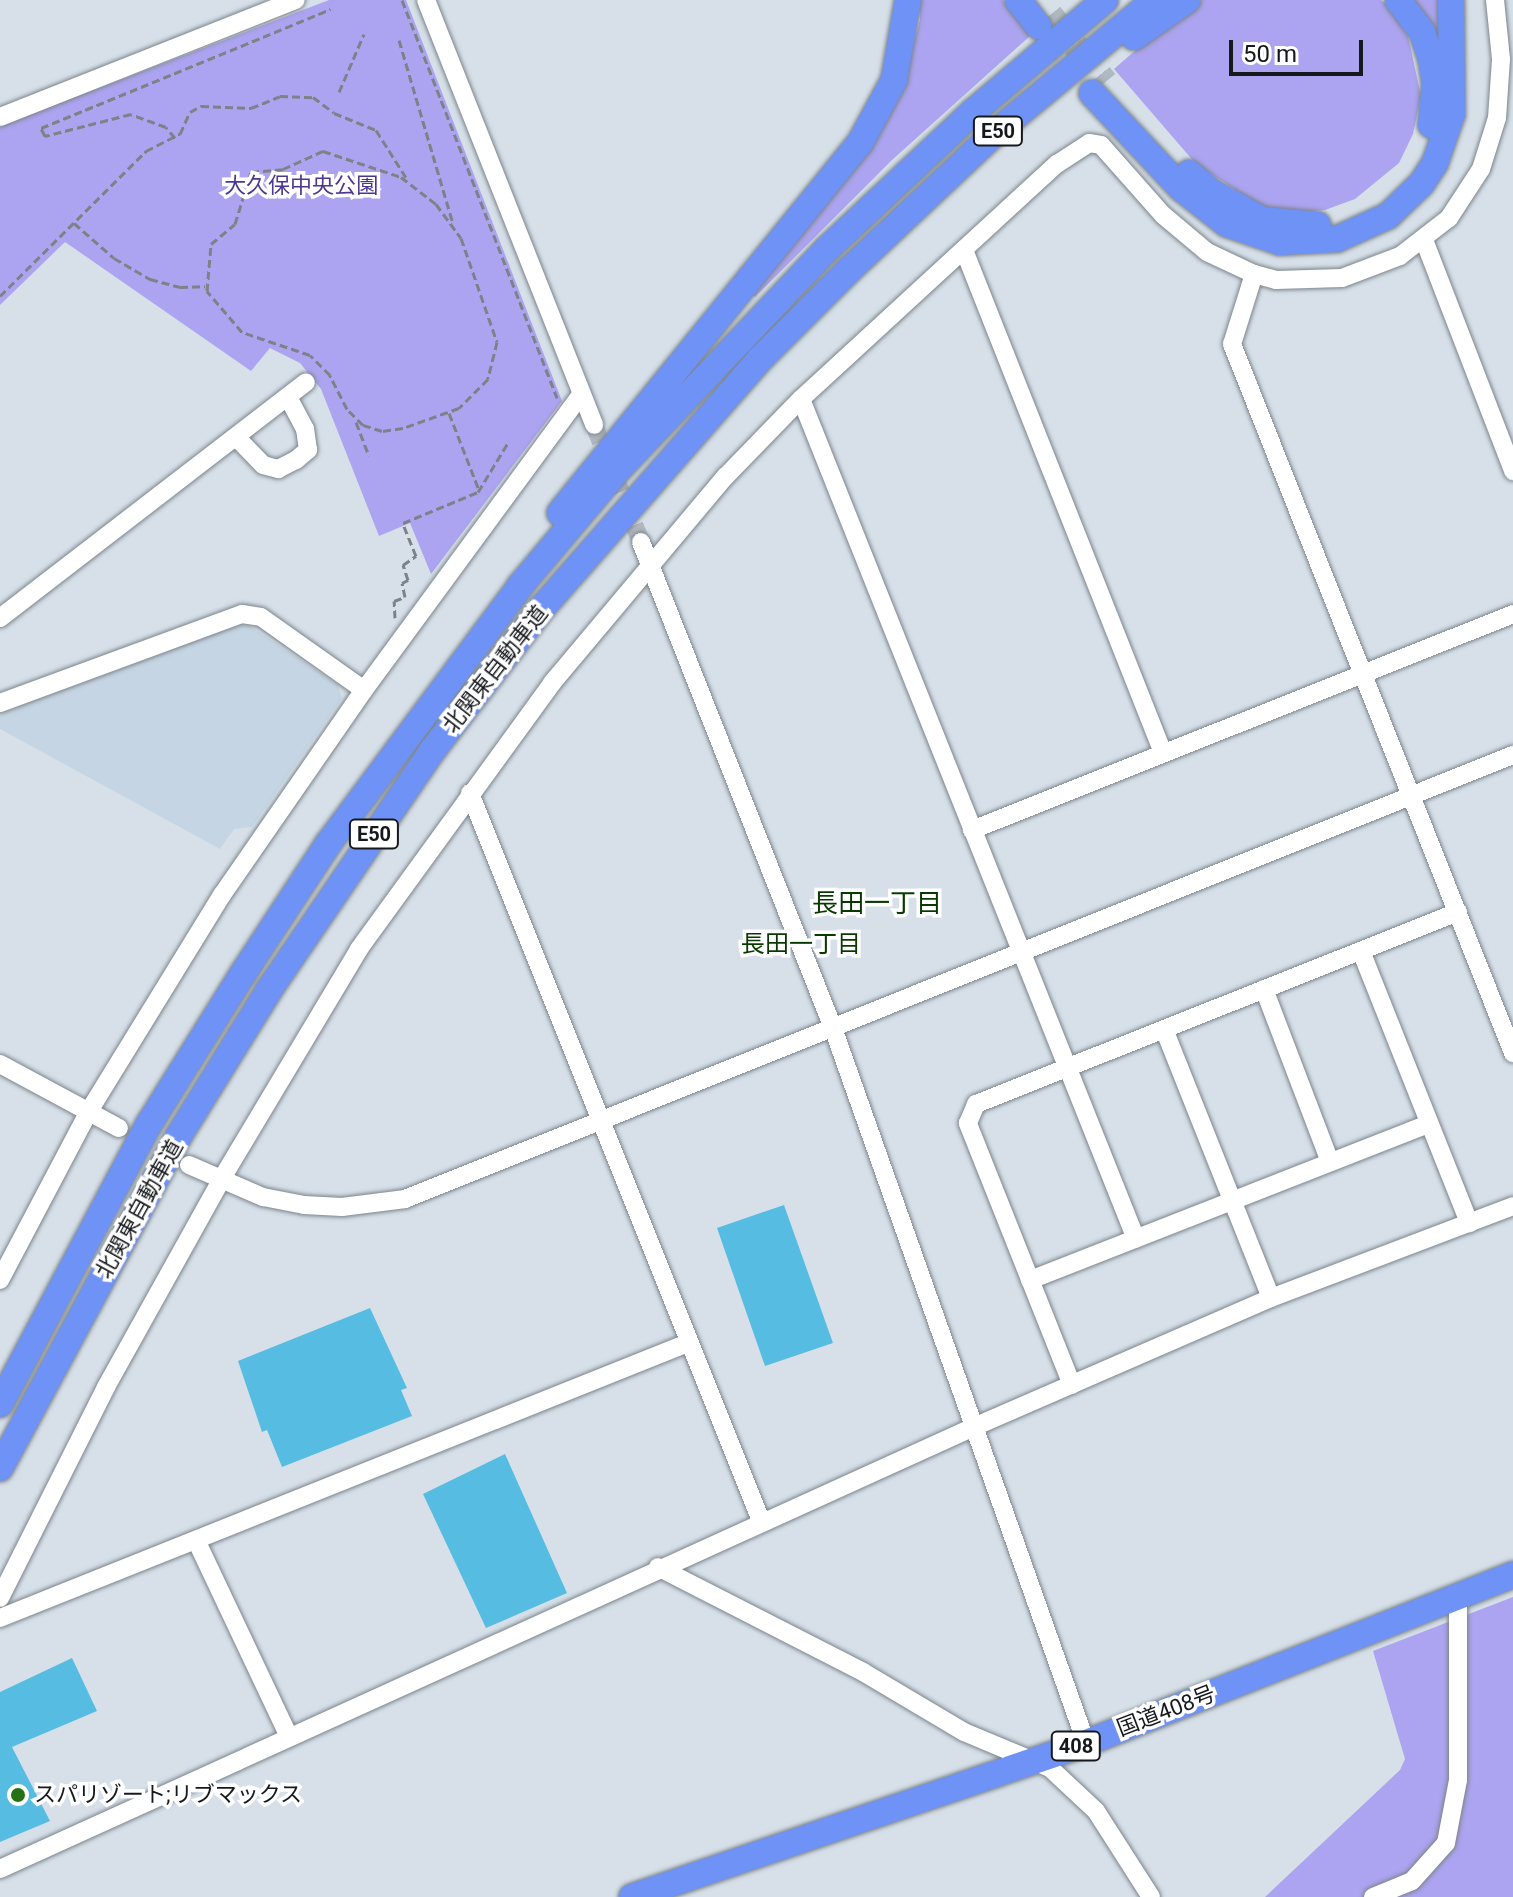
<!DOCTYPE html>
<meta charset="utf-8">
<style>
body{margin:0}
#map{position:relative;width:1513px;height:1897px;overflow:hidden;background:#d7e0e9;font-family:Roboto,"Noto Sans JP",sans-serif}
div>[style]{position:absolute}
.built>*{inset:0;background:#c6d5e3}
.green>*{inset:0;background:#aca4f0}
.building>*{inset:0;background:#56bce2}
.minor-tunnel>*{height:18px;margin-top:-9px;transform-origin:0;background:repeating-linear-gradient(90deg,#b0b8c0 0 18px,transparent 0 27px)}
.highway-tunnel>*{height:26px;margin-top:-13px;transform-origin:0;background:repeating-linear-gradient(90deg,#b0b8c0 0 26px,transparent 0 39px)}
.path>*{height:3px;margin-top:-1.5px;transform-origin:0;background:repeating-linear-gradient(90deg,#7c8288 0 8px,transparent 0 12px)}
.roads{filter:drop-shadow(0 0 2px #7c848c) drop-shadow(0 0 2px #7c848c)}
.minor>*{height:18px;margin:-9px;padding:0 9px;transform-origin:9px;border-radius:9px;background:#fff}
.highway>*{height:26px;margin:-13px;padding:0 13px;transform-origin:13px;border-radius:13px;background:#6e92f6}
.dots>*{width:22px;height:22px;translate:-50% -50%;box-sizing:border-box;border:4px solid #fff;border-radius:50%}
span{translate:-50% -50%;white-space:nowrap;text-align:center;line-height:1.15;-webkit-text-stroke:7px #fff;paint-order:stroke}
.shield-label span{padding:2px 6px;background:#fff;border:2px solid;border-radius:6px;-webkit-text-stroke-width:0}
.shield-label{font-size:20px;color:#16191c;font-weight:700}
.park-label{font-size:22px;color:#4b3991}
.street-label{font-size:22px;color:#16191c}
.poi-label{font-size:22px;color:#16191c}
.left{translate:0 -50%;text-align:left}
.neighbourhood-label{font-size:24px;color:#083a00}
.quarter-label{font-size:26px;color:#083a00}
.scale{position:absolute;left:1229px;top:40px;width:134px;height:36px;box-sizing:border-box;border:4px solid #16191c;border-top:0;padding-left:10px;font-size:24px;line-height:28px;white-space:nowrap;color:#16191c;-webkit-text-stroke:6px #fff;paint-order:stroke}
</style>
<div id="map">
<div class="built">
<i style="clip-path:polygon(239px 625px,250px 626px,337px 684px,342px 698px,252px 827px,234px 829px,220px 849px,0 729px,0 714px)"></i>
</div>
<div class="green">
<i style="clip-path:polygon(329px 0,406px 0,562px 401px,431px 574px,410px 523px,379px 536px,321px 389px,300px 363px,270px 348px,251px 371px,65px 242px,0 305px,0 126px)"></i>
<i style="clip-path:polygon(919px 0,1003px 0,1030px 36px,892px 160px,755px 297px,749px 293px,901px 90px,920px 20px)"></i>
<i style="clip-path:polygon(1202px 0,1381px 0,1388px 6px,1408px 36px,1421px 96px,1413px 134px,1399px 163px,1355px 199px,1325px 210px,1299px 212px,1262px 207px,1196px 164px,1114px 69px,1176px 15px)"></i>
<i style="clip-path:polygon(1411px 0,1442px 0,1445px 44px,1437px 47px)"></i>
<i style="clip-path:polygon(1513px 1597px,1513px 1897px,1265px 1897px,1400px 1770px,1405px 1759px,1373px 1651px)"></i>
</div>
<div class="building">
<i style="clip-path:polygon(784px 1205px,833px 1343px,765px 1366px,717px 1228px)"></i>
<i style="clip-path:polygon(370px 1308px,407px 1388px,401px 1390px,412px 1416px,282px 1467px,267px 1430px,262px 1432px,238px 1361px)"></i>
<i style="clip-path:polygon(505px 1454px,567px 1593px,486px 1628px,423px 1494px)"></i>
<i style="clip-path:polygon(72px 1658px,97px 1711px,12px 1747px,50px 1821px,0 1842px,0 1692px)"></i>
</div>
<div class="minor-tunnel">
<i style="left:594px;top:425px;width:126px;rotate:68.1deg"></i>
</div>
<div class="highway-tunnel">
<i style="left:1050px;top:15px;width:87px;rotate:50.6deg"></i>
</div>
<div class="path">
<i style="left:402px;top:0;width:427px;rotate:68.7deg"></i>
<i style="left:399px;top:40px;width:191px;rotate:73.6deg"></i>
<i style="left:339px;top:92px;width:63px;rotate:-66.7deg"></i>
<i style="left:175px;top:138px;width:14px;rotate:-129deg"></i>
<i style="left:166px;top:127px;width:37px;rotate:-160deg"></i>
<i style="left:131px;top:114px;width:89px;rotate:165.7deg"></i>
<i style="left:45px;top:136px;width:9px;rotate:-117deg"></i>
<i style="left:41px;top:128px;width:313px;rotate:-22.3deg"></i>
<i style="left:323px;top:151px;width:82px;rotate:18.4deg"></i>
<i style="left:401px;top:177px;width:44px;rotate:37.6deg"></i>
<i style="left:436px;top:204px;width:42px;rotate:53.7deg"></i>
<i style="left:461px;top:238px;width:110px;rotate:70.9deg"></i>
<i style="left:497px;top:342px;width:38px;rotate:104deg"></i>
<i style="left:488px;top:379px;width:41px;rotate:135deg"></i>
<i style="left:459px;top:408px;width:59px;rotate:160.3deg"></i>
<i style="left:403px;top:428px;width:21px;rotate:172deg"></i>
<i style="left:382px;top:431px;width:20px;rotate:-162deg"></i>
<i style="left:363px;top:425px;width:23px;rotate:-135deg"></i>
<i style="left:347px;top:409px;width:38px;rotate:-117deg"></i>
<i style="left:330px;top:375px;width:28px;rotate:-135deg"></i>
<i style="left:310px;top:355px;width:72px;rotate:-161.3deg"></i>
<i style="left:242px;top:332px;width:54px;rotate:-130.5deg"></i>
<i style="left:207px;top:291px;width:47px;rotate:-85.1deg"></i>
<i style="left:211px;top:244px;width:31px;rotate:-40deg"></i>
<i style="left:235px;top:224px;width:54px;rotate:-72.9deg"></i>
<i style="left:251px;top:172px;width:32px;rotate:-5deg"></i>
<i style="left:283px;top:169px;width:44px;rotate:-24.2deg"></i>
<i style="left:74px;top:223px;width:53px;rotate:41.2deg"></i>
<i style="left:114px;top:258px;width:42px;rotate:30.3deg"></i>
<i style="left:150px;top:279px;width:31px;rotate:15deg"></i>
<i style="left:180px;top:287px;width:25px;rotate:-2deg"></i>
<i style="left:0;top:296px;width:206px;rotate:-44.8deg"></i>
<i style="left:146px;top:151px;width:38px;rotate:-27deg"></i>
<i style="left:180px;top:134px;width:24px;rotate:-66deg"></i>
<i style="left:190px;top:112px;width:13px;rotate:-29deg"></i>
<i style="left:201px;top:106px;width:50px;rotate:2.3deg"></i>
<i style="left:251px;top:108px;width:31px;rotate:-22deg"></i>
<i style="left:280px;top:96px;width:33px;rotate:2deg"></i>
<i style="left:313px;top:97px;width:26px;rotate:37deg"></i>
<i style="left:334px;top:113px;width:45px;rotate:22deg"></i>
<i style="left:376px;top:130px;width:58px;rotate:57.7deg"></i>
<i style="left:449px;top:413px;width:83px;rotate:68.7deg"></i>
<i style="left:356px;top:422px;width:36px;rotate:69deg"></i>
<i style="left:395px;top:618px;width:17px;rotate:-93deg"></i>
<i style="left:394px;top:601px;width:12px;rotate:-20deg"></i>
<i style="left:405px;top:597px;width:14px;rotate:-102deg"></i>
<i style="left:402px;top:583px;width:7px;rotate:-27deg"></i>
<i style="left:408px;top:580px;width:16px;rotate:-108deg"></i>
<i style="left:403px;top:565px;width:16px;rotate:-35deg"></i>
<i style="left:416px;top:556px;width:35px;rotate:-112deg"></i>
<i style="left:403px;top:523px;width:81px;rotate:-22.5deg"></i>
<i style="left:478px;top:492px;width:60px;rotate:-58.7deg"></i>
</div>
<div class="roads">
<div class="minor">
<i style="left:426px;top:0;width:457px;rotate:68.4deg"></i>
<i style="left:0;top:117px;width:318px;rotate:-21.6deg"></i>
<i style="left:1424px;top:240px;width:248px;rotate:68.9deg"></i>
<i style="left:964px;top:250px;width:541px;rotate:68.41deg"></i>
<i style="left:1254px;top:274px;width:73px;rotate:107.4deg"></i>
<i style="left:1232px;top:344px;width:763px;rotate:68.38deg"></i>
<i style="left:801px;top:399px;width:904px;rotate:68.26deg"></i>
<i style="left:237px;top:438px;width:37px;rotate:46deg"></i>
<i style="left:263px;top:465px;width:16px;rotate:15deg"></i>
<i style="left:278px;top:469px;width:20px;rotate:-27deg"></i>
<i style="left:296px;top:460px;width:16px;rotate:-40deg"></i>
<i style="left:308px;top:450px;width:21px;rotate:-98deg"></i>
<i style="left:305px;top:429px;width:36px;rotate:-118deg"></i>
<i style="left:641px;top:542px;width:523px;rotate:68.44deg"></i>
<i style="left:833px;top:1028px;width:758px;rotate:70.51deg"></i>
<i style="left:0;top:618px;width:386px;rotate:-37.6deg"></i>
<i style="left:0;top:703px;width:258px;rotate:-20.2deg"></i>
<i style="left:242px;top:614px;width:19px;rotate:9deg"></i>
<i style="left:261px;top:617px;width:126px;rotate:35.3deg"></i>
<i style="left:470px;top:793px;width:784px;rotate:68.21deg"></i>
<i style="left:972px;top:830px;width:583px;rotate:-21.76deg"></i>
<i style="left:1361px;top:951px;width:293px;rotate:68.3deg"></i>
<i style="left:1264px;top:989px;width:185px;rotate:69.1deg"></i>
<i style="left:1164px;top:1029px;width:289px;rotate:68.3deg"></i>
<i style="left:0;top:1064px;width:135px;rotate:28.3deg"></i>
<i style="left:189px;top:1165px;width:81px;rotate:23.4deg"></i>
<i style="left:263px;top:1197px;width:42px;rotate:11deg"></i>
<i style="left:304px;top:1205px;width:38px;rotate:3deg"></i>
<i style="left:342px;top:1207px;width:64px;rotate:-7.2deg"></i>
<i style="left:405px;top:1199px;width:1194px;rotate:-21.84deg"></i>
<i style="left:0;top:1280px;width:191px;rotate:-62.2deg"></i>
<i style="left:89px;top:1111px;width:254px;rotate:-58.4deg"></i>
<i style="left:222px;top:895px;width:249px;rotate:-55.3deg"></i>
<i style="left:364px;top:690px;width:366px;rotate:-53.7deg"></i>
<i style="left:1030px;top:1280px;width:428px;rotate:-21.4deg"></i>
<i style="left:1072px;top:1385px;width:282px;rotate:-111.7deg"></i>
<i style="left:968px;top:1123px;width:21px;rotate:-67deg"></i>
<i style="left:976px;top:1104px;width:519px;rotate:-21.72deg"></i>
<i style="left:196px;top:1540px;width:216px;rotate:64.7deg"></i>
<i style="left:658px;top:1567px;width:230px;rotate:27.1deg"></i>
<i style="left:863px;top:1672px;width:117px;rotate:30.7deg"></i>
<i style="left:964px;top:1732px;width:93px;rotate:22.7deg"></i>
<i style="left:1050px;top:1768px;width:63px;rotate:43.1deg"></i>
<i style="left:1096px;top:1811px;width:102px;rotate:57.4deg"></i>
<i style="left:0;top:1598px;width:236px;rotate:-63.3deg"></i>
<i style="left:106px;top:1387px;width:237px;rotate:-60.9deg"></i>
<i style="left:221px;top:1180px;width:269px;rotate:-59.1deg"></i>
<i style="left:359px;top:949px;width:329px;rotate:-54deg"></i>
<i style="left:552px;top:683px;width:270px;rotate:-50deg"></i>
<i style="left:726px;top:476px;width:107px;rotate:-45.8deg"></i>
<i style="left:801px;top:399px;width:348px;rotate:-42.6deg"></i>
<i style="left:1057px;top:164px;width:38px;rotate:-33deg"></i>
<i style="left:1089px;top:143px;width:12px;rotate:9deg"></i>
<i style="left:1101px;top:145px;width:94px;rotate:48.5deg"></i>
<i style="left:1163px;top:215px;width:57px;rotate:40.1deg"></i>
<i style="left:1207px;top:252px;width:52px;rotate:25.1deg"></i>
<i style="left:1254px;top:274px;width:23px;rotate:15deg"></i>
<i style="left:1276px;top:280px;width:66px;rotate:-1.7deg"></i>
<i style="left:1342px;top:278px;width:62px;rotate:-20.8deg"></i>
<i style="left:1400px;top:256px;width:62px;rotate:-37.8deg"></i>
<i style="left:1449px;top:218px;width:59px;rotate:-56.9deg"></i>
<i style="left:1481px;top:169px;width:53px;rotate:-72.6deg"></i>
<i style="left:1497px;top:118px;width:59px;rotate:-86.1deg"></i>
<i style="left:1501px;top:59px;width:59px;rotate:-95.8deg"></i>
<i style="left:0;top:1618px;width:741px;rotate:-21.79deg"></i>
<i style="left:0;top:1869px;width:1070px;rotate:-24.41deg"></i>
<i style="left:974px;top:1427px;width:324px;rotate:-23.5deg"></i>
<i style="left:1271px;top:1298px;width:259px;rotate:-20.8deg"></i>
<i style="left:1373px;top:1897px;width:42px;rotate:-22.3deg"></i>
<i style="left:1412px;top:1881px;width:51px;rotate:-48.2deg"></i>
<i style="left:1446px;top:1843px;width:64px;rotate:-79.2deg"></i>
<i style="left:1458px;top:1780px;width:183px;rotate:-90deg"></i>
</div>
<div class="highway">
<i style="left:1018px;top:0;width:33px;rotate:52deg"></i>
<i style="left:1398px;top:0;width:40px;rotate:53deg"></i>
<i style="left:1422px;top:32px;width:28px;rotate:71deg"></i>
<i style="left:1431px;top:58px;width:26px;rotate:81deg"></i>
<i style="left:1435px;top:84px;width:41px;rotate:95.6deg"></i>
<i style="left:1134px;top:37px;width:65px;rotate:-34.9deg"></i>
<i style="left:1092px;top:93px;width:130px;rotate:46.9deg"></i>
<i style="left:1181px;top:188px;width:58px;rotate:38deg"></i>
<i style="left:1227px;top:224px;width:56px;rotate:18.8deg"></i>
<i style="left:1280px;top:242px;width:57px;rotate:-3deg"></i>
<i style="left:1337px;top:239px;width:56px;rotate:-24.3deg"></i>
<i style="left:1388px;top:216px;width:47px;rotate:-44.1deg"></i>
<i style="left:1422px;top:183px;width:24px;rotate:-57deg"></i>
<i style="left:1435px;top:163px;width:52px;rotate:-70.9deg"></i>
<i style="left:1452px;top:114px;width:114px;rotate:-90.5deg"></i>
<i style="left:1189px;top:173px;width:31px;rotate:40deg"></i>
<i style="left:1213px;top:193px;width:57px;rotate:28.4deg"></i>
<i style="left:1263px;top:220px;width:55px;rotate:5.2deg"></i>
<i style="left:560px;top:513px;width:476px;rotate:-51deg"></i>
<i style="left:860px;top:143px;width:72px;rotate:-61.6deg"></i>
<i style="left:894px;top:80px;width:81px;rotate:-80.1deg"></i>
<i style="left:0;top:1404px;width:317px;rotate:-62deg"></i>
<i style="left:149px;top:1124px;width:179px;rotate:-58deg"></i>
<i style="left:244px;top:972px;width:153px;rotate:-56.7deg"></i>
<i style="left:328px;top:844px;width:322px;rotate:-53.3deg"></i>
<i style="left:520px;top:586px;width:150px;rotate:-49.9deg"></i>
<i style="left:617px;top:471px;width:306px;rotate:-46.6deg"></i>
<i style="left:827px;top:249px;width:200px;rotate:-43.2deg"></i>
<i style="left:973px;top:112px;width:173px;rotate:-40.3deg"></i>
<i style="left:0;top:1468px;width:376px;rotate:-61.7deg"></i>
<i style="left:178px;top:1137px;width:173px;rotate:-58.2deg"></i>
<i style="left:269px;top:990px;width:289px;rotate:-55.7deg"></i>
<i style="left:432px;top:751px;width:182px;rotate:-52.4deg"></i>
<i style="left:543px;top:607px;width:330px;rotate:-48.8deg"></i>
<i style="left:760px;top:359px;width:126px;rotate:-45deg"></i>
<i style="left:849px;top:270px;width:199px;rotate:-43.2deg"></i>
<i style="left:994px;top:134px;width:209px;rotate:-39.8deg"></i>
<i style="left:632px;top:1897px;width:479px;rotate:-18.7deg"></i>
<i style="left:1086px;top:1743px;width:459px;rotate:-21.5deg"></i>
</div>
</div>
<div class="dots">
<i style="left:18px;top:1795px;background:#257116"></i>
</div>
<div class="shield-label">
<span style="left:998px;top:131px">E50</span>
<span style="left:374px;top:834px">E50</span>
<span style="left:1076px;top:1746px">408</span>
</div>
<div class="park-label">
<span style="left:301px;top:186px">大久保中央公園</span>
</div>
<div class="street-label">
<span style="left:495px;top:669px;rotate:-52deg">北関東自動車道</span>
<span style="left:139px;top:1209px;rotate:-61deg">北関東自動車道</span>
<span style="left:1166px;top:1711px;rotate:-21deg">国道408号</span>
</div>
<div class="poi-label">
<span class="left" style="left:34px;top:1795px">スパリゾート;リブマックス</span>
</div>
<div class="neighbourhood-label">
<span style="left:801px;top:945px">長田一丁目</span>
</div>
<div class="quarter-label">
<span style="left:877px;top:904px">長田一丁目</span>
</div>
<div class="scale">50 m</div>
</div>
